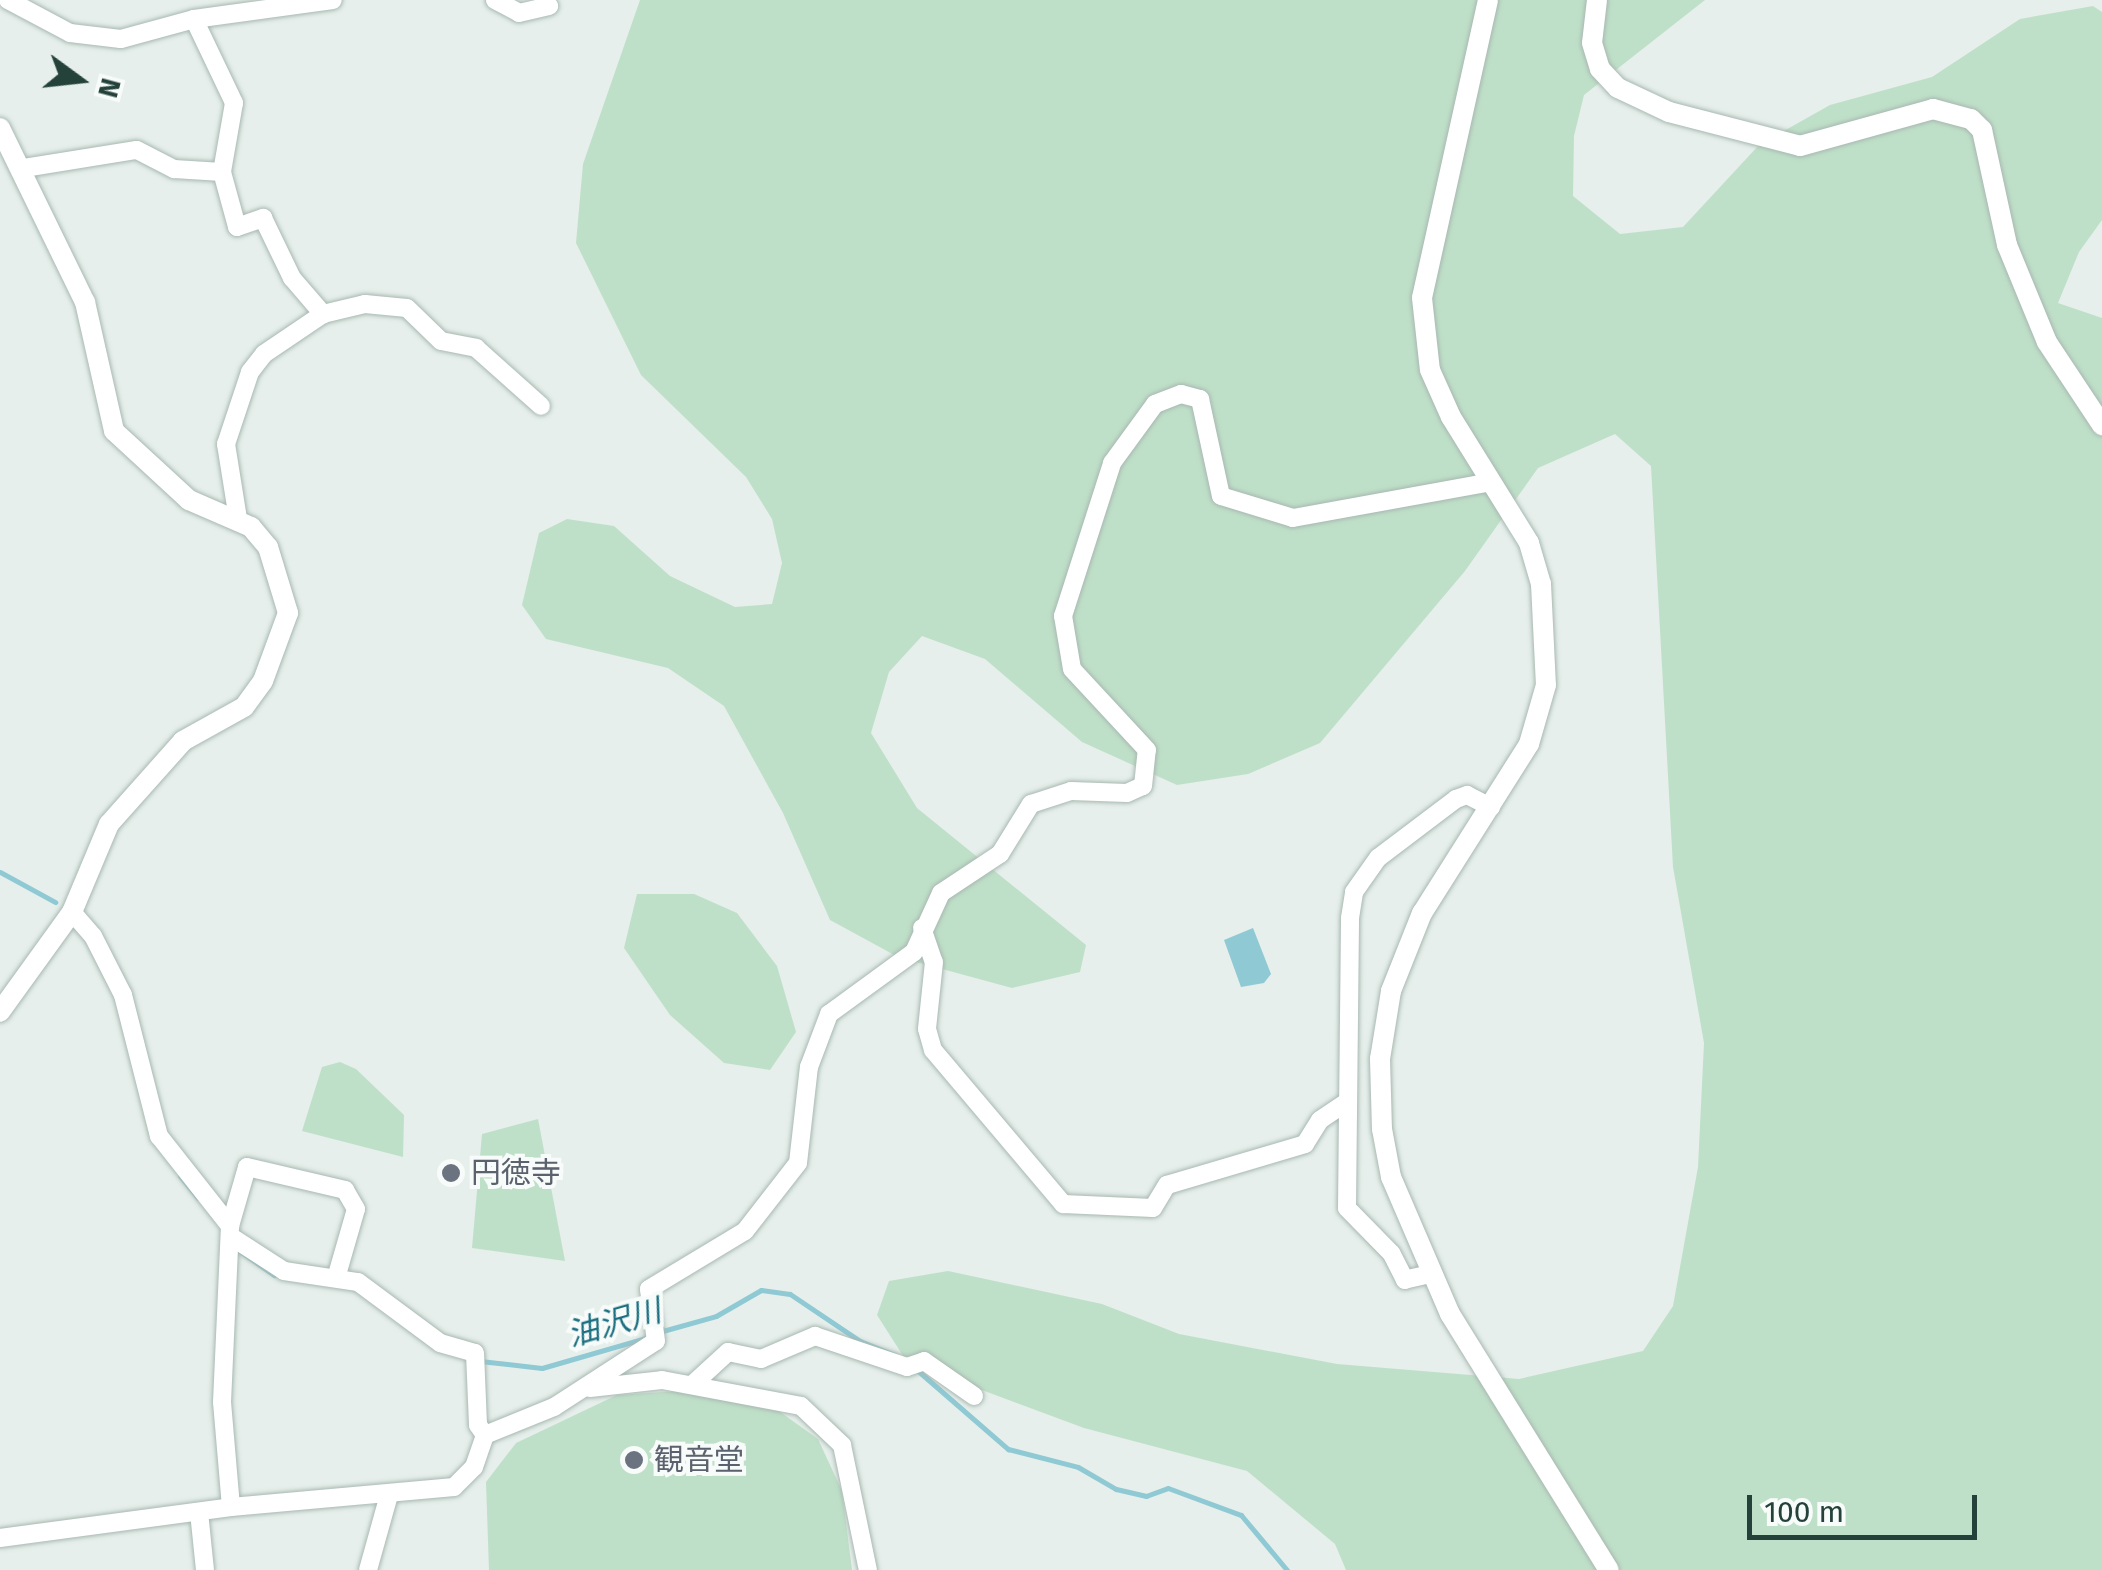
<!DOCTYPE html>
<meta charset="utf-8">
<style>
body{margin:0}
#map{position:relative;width:2102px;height:1570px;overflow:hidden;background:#e6efeb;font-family:"Fira Sans","Noto Sans JP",sans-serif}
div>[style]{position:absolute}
.green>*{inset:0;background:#bfe0c8}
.water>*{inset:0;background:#8ec9d4}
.stream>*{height:5px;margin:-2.5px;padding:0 2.5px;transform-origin:2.5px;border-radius:2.5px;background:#8ec9d4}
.roads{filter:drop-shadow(0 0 2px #a8b8b2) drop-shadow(0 0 2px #a8b8b2)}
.minor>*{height:18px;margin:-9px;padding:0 9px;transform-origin:9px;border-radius:9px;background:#fff}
.tertiary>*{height:20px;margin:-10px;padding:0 10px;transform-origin:10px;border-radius:10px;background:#fff}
.dots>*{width:28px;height:28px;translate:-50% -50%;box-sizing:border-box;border:5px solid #f7fbf9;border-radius:50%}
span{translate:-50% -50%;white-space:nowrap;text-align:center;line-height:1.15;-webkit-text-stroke:8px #f7fbf9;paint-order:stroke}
.worship-label{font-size:30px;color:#5b616d}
.left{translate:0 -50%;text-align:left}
.water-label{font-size:32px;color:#1c6f80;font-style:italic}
.north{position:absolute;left:30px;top:30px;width:100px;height:100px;-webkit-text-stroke:8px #f7fbf9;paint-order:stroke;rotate:105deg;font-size:28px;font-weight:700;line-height:40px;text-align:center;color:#24423a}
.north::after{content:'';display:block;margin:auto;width:35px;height:45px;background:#24423a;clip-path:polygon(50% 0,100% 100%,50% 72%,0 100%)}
.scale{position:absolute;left:1747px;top:1495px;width:230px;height:45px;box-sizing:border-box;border:5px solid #24423a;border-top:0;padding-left:12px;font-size:30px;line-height:35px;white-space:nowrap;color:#24423a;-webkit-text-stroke:8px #f7fbf9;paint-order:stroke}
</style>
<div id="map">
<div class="green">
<i style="clip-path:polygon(640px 0,1705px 0,1584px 95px,1574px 136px,1573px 196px,1620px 234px,1683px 227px,1759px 145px,1830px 105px,1932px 77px,2020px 19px,2093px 6px,2102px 12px,2102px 220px,2079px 252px,2058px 303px,2102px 318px,2102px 1570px,1346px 1570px,1335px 1544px,1247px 1471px,1084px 1428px,907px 1362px,877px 1315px,889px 1281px,948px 1271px,1102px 1304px,1179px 1334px,1337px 1364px,1519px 1379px,1643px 1351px,1673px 1306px,1698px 1167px,1704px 1043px,1673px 867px,1651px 466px,1615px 434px,1538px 468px,1465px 571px,1320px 743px,1248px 774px,1177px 785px,1082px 742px,985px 659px,922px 636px,889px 672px,871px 733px,917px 808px,1086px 945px,1080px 972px,1012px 988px,898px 957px,830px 920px,783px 813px,724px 706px,668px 668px,546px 639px,522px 605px,539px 533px,567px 519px,614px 526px,670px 576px,735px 607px,772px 604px,782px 563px,772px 519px,746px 477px,641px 375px,576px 243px,583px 164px)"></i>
<i style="clip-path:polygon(637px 894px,694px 894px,737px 913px,777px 966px,796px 1032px,770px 1070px,724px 1063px,670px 1015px,624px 948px)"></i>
<i style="clip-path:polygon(340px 1062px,356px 1069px,404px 1115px,403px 1157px,302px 1131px,322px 1067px)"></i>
<i style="clip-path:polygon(538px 1119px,565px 1261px,472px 1248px,482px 1134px)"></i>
<i style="clip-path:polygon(679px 1391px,776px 1409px,818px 1439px,842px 1491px,852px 1570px,489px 1570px,486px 1482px,516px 1443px,617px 1395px)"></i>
</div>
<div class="water">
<i style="clip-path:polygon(1253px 928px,1271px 974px,1264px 983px,1241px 987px,1224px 940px)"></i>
</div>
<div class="stream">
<i style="left:0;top:872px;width:63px;rotate:28.6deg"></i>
<i style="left:180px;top:1176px;width:28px;rotate:51deg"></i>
<i style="left:234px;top:1247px;width:49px;rotate:35deg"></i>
<i style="left:659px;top:1332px;width:59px;rotate:-15.7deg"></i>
<i style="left:716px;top:1316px;width:52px;rotate:-30deg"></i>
<i style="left:761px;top:1290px;width:29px;rotate:8deg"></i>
<i style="left:790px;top:1294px;width:84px;rotate:33.9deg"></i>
<i style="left:860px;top:1341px;width:38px;rotate:22deg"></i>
<i style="left:480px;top:1361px;width:62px;rotate:6.4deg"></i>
<i style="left:542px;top:1368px;width:111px;rotate:-16.2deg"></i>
<i style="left:917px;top:1370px;width:121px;rotate:41deg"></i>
<i style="left:1008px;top:1449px;width:72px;rotate:14.4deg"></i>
<i style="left:1078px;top:1467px;width:44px;rotate:30.1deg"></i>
<i style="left:1116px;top:1489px;width:31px;rotate:13deg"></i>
<i style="left:1146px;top:1496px;width:23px;rotate:-20deg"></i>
<i style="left:1168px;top:1488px;width:78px;rotate:20.3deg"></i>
<i style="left:1241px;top:1515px;width:72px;rotate:50.1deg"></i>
</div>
<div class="roads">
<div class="minor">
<i style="left:8px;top:0;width:70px;rotate:28deg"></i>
<i style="left:70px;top:33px;width:51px;rotate:6.7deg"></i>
<i style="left:121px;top:39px;width:76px;rotate:-15.3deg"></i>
<i style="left:194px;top:19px;width:140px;rotate:-7.8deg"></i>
<i style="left:495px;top:0;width:27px;rotate:28deg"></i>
<i style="left:519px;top:13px;width:31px;rotate:-13deg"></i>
<i style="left:194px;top:19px;width:93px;rotate:64.5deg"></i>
<i style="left:234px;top:103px;width:70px;rotate:99.9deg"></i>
<i style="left:222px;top:172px;width:57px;rotate:74.7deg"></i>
<i style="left:237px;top:227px;width:28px;rotate:-19deg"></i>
<i style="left:263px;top:218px;width:67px;rotate:64.2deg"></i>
<i style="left:292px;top:278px;width:48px;rotate:49.3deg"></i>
<i style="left:323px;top:314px;width:71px;rotate:145.9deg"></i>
<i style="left:264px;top:354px;width:23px;rotate:128deg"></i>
<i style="left:250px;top:372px;width:76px;rotate:108.4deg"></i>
<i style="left:226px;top:444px;width:76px;rotate:80.9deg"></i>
<i style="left:24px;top:168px;width:114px;rotate:-9.1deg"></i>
<i style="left:137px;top:150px;width:42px;rotate:27.2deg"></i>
<i style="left:174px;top:169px;width:48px;rotate:3.6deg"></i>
<i style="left:323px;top:314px;width:43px;rotate:-13.4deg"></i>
<i style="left:365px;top:304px;width:42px;rotate:5.4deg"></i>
<i style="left:407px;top:308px;width:47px;rotate:44.1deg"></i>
<i style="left:441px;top:341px;width:36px;rotate:11deg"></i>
<i style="left:476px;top:348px;width:87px;rotate:41.7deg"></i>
<i style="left:72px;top:912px;width:32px;rotate:49deg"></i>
<i style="left:93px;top:936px;width:66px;rotate:63deg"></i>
<i style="left:123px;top:995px;width:146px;rotate:75.7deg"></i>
<i style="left:159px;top:1136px;width:115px;rotate:51.7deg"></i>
<i style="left:230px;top:1226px;width:176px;rotate:92.6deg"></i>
<i style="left:222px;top:1402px;width:105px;rotate:85.1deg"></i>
<i style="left:922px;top:928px;width:36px;rotate:71deg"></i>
<i style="left:934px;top:962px;width:67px;rotate:96deg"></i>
<i style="left:927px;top:1029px;width:22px;rotate:74deg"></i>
<i style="left:933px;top:1050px;width:202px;rotate:49.8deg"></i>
<i style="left:1063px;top:1204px;width:90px;rotate:2.5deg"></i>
<i style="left:1153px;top:1208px;width:27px;rotate:-59deg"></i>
<i style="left:1167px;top:1185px;width:144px;rotate:-16.5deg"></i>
<i style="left:1305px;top:1144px;width:28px;rotate:-58deg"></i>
<i style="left:1320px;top:1120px;width:32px;rotate:-34deg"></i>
<i style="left:230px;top:1226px;width:61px;rotate:-73.9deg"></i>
<i style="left:247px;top:1167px;width:101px;rotate:13.2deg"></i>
<i style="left:345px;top:1190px;width:22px;rotate:60deg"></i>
<i style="left:356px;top:1209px;width:69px;rotate:106.1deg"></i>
<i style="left:230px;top:1236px;width:64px;rotate:32.9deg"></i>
<i style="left:284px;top:1271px;width:75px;rotate:8.5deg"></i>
<i style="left:358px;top:1282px;width:102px;rotate:36.6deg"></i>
<i style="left:440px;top:1343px;width:36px;rotate:16deg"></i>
<i style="left:475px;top:1353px;width:72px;rotate:87.6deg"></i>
<i style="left:478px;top:1425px;width:12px;rotate:55deg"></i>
<i style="left:1430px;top:1274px;width:26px;rotate:167deg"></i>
<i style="left:1405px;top:1280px;width:30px;rotate:-117deg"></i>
<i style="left:1391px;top:1253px;width:63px;rotate:-134.4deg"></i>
<i style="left:1347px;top:1208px;width:290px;rotate:-89.4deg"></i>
<i style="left:1350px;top:918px;width:26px;rotate:-81deg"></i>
<i style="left:1354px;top:892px;width:42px;rotate:-54.8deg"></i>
<i style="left:1378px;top:858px;width:98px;rotate:-37.1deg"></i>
<i style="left:1456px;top:799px;width:12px;rotate:-20deg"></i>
<i style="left:1467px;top:795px;width:27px;rotate:27deg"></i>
<i style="left:692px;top:1385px;width:49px;rotate:-42.5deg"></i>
<i style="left:728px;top:1352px;width:34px;rotate:12deg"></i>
<i style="left:761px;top:1359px;width:59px;rotate:-23.1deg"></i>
<i style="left:815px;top:1336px;width:97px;rotate:18.6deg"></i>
<i style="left:907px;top:1367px;width:18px;rotate:-19deg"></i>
<i style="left:924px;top:1361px;width:61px;rotate:35deg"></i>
<i style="left:590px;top:1388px;width:72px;rotate:-6.3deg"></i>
<i style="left:662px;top:1380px;width:141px;rotate:10.6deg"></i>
<i style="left:801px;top:1406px;width:57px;rotate:43.6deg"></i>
<i style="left:842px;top:1445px;width:128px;rotate:78.3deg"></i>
<i style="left:199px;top:1512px;width:58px;rotate:84.1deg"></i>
<i style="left:0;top:1538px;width:233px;rotate:-7.6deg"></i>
<i style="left:231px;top:1507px;width:224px;rotate:-5.1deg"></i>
<i style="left:454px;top:1487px;width:28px;rotate:-45deg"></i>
<i style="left:474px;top:1467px;width:34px;rotate:-71deg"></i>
<i style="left:485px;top:1435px;width:74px;rotate:-22.1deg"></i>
<i style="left:554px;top:1407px;width:121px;rotate:-32.9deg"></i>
<i style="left:656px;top:1341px;width:52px;rotate:-97.7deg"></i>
<i style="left:649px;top:1289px;width:112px;rotate:-31.1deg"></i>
<i style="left:745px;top:1231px;width:86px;rotate:-52.1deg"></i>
<i style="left:798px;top:1163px;width:97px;rotate:-83.5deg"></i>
<i style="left:809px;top:1067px;width:57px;rotate:-69.3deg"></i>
<i style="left:829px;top:1014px;width:105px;rotate:-36.1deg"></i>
<i style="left:914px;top:952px;width:65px;rotate:-65.4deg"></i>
<i style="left:941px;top:893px;width:71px;rotate:-33.5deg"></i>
<i style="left:1000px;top:854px;width:59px;rotate:-58.2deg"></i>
<i style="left:1031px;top:804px;width:42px;rotate:-18deg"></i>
<i style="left:1071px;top:791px;width:56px;rotate:2deg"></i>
<i style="left:1127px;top:793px;width:17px;rotate:-24deg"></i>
<i style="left:1143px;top:786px;width:36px;rotate:-84deg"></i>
<i style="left:1147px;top:750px;width:110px;rotate:-132.8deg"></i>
<i style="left:1072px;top:669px;width:54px;rotate:-99.6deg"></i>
<i style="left:1063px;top:616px;width:161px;rotate:-72.2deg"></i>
<i style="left:1112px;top:463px;width:73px;rotate:-53.9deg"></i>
<i style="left:1155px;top:404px;width:28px;rotate:-21deg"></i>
<i style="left:1181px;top:394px;width:20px;rotate:15deg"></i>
<i style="left:1200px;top:399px;width:99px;rotate:77.8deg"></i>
<i style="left:1221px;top:496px;width:75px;rotate:17deg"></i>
<i style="left:1293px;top:518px;width:201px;rotate:-10.3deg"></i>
<i style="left:368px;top:1570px;width:78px;rotate:-74.4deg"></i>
</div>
<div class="tertiary">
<i style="left:1488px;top:0;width:305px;rotate:102.5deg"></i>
<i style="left:1422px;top:298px;width:72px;rotate:83.7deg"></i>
<i style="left:1430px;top:370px;width:51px;rotate:65.9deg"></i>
<i style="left:1451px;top:417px;width:148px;rotate:58.2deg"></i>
<i style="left:1529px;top:543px;width:43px;rotate:73.7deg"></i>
<i style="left:1541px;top:584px;width:101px;rotate:87.2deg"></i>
<i style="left:1546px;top:685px;width:61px;rotate:106.1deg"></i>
<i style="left:1529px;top:744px;width:200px;rotate:122.3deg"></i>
<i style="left:1422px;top:913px;width:84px;rotate:111.7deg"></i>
<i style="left:1391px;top:991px;width:69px;rotate:99.2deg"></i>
<i style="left:1380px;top:1059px;width:70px;rotate:88.4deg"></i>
<i style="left:1382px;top:1129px;width:49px;rotate:79.4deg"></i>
<i style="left:1391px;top:1177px;width:149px;rotate:66.7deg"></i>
<i style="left:1450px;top:1314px;width:301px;rotate:58.2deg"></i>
<i style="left:1597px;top:0;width:43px;rotate:96.6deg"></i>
<i style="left:1592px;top:43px;width:27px;rotate:73deg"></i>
<i style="left:1600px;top:69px;width:26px;rotate:47deg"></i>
<i style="left:1618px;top:88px;width:56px;rotate:25.2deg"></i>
<i style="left:1669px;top:112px;width:135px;rotate:14.5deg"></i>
<i style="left:1800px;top:146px;width:138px;rotate:-15.5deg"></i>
<i style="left:1933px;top:109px;width:39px;rotate:15deg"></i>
<i style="left:1971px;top:119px;width:16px;rotate:45deg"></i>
<i style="left:1982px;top:130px;width:118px;rotate:77.7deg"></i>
<i style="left:2007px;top:245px;width:105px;rotate:67.6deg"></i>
<i style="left:2047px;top:342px;width:100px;rotate:56.5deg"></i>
<i style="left:0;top:128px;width:194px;rotate:64deg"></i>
<i style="left:85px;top:302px;width:132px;rotate:77.3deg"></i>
<i style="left:114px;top:431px;width:102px;rotate:42.6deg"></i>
<i style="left:189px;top:500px;width:68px;rotate:23.5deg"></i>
<i style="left:251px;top:527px;width:26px;rotate:50deg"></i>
<i style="left:268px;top:547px;width:69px;rotate:73.1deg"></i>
<i style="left:288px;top:613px;width:72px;rotate:110.2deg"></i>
<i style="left:263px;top:681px;width:32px;rotate:126deg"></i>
<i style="left:244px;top:707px;width:70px;rotate:150.9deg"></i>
<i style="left:183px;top:741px;width:111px;rotate:131.7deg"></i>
<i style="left:109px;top:824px;width:95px;rotate:112.8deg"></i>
<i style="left:72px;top:912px;width:123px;rotate:125.8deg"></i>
</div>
</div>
<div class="dots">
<i style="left:451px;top:1173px;background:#6b7280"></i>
<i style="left:634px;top:1460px;background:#6b7280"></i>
</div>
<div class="worship-label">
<span class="left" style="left:471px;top:1173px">円徳寺</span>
<span class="left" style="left:654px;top:1460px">観音堂</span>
</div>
<div class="water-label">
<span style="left:614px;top:1323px;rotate:-16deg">油沢川</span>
</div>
<div class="north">N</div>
<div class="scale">100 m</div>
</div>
